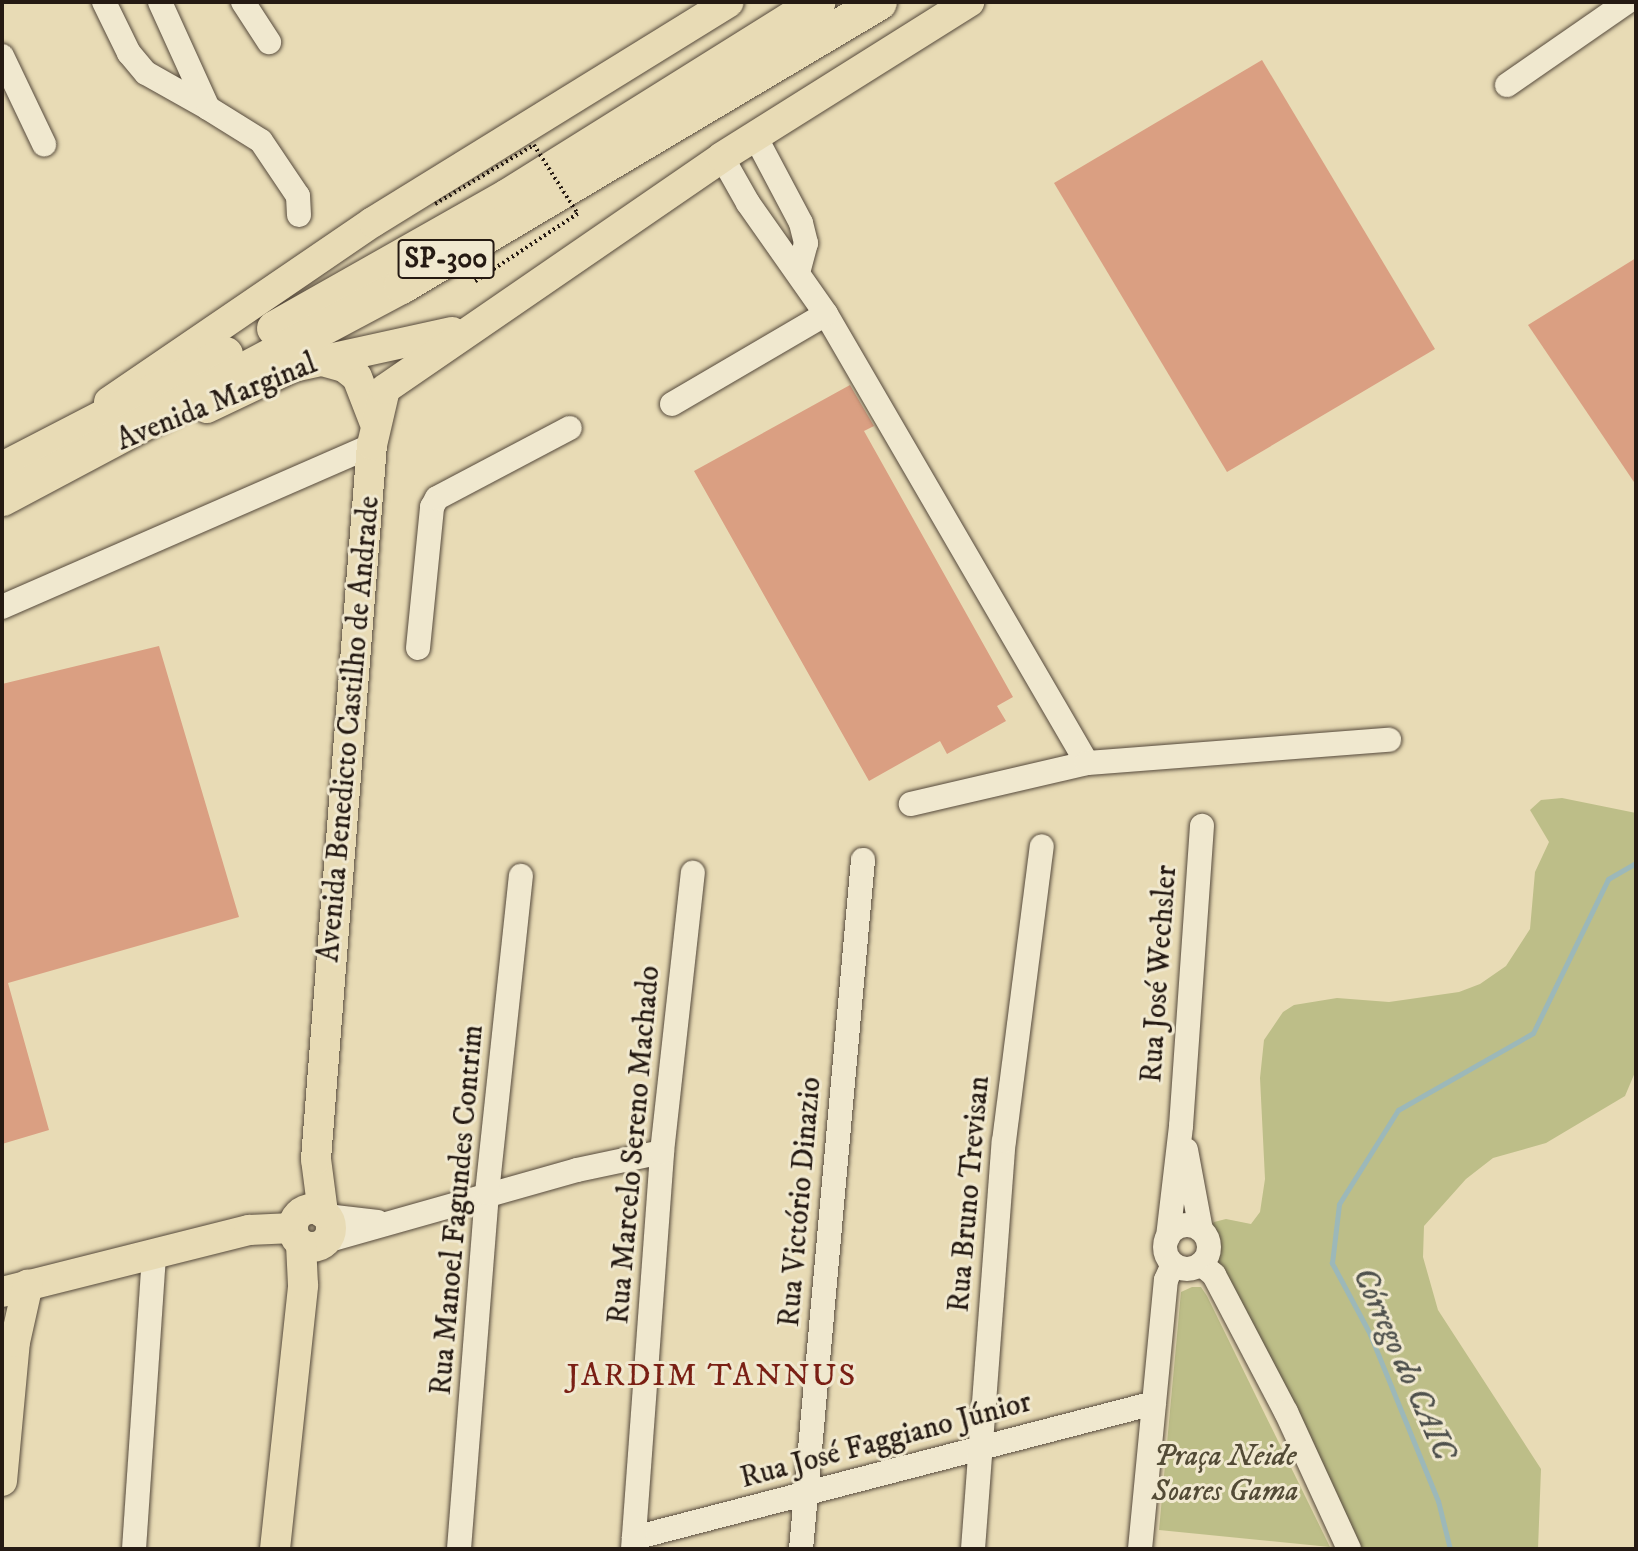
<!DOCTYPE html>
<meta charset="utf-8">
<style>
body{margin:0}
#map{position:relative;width:1638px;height:1551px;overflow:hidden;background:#e8dbb5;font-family:"IM FELL DW Pica",serif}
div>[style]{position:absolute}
.green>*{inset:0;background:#bdbe88}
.stream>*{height:5px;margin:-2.5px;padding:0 2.5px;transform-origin:2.5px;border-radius:2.5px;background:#9cb8b9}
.building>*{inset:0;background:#da9f82}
.roads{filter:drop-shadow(0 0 2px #564a3c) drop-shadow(0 0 2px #564a3c)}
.minor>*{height:24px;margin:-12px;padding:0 12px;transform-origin:12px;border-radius:12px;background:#f0e8cf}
.minor>.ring{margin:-12px;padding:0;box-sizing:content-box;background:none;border:24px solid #f0e8cf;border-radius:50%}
.major>*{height:30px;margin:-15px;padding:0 15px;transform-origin:15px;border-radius:15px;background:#e8dbb5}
.major>.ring{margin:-15px;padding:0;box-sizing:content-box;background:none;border:30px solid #e8dbb5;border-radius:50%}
.highway>*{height:35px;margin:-17.5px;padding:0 17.5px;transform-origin:17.5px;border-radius:17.5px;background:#e8dbb5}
.path-bridge>*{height:3.5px;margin-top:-1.75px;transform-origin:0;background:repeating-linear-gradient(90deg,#251a13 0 2px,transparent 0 5.5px)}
span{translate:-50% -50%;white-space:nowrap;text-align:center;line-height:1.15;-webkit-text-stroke:6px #f0e8cf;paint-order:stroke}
.shield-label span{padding:2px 5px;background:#f0e8cf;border:2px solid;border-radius:5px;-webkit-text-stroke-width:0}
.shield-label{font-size:28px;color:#251a13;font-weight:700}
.street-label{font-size:30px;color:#251a13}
.park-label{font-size:30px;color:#534b36;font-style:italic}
.water-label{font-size:32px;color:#4f514d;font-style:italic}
.neighbourhood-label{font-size:32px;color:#7a1f14;letter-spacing:2px}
.frame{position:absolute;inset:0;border:4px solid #251a13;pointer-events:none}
</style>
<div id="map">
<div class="green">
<i style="clip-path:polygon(1562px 798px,1636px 813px,1636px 1070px,1625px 1096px,1546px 1143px,1493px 1158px,1466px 1179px,1424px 1226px,1423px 1257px,1438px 1310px,1541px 1469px,1538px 1549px,1342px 1549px,1204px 1253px,1204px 1237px,1214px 1222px,1226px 1219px,1251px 1224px,1260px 1212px,1265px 1179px,1260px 1078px,1264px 1040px,1283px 1012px,1294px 1005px,1337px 998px,1389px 1002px,1459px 992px,1480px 984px,1506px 966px,1530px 929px,1535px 872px,1549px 842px,1530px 810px,1541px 800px)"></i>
<i style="clip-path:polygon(1192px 1287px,1201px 1287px,1207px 1296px,1330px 1547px,1159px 1530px,1181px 1292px)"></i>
</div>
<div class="stream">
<i style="left:1450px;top:1549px;width:49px;rotate:-104deg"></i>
<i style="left:1438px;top:1501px;width:180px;rotate:-112.2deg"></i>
<i style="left:1370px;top:1334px;width:81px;rotate:-118.2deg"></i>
<i style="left:1332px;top:1263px;width:59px;rotate:-83.2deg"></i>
<i style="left:1339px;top:1204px;width:111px;rotate:-57.9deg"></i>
<i style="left:1398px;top:1110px;width:155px;rotate:-29.7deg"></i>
<i style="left:1533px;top:1033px;width:171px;rotate:-64deg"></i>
<i style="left:1608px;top:879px;width:32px;rotate:-30deg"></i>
</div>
<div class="building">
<i style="clip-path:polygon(1262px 60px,1435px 349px,1227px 472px,1054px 183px)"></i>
<i style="clip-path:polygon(1636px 258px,1636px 485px,1528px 325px)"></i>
<i style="clip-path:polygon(850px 385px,874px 426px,864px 431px,1013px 697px,997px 706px,1006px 721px,947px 754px,940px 741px,869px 781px,694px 471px)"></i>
<i style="clip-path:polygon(159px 646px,239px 917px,8px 983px,49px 1130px,2px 1144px,2px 684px)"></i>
</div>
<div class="roads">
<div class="minor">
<i style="left:104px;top:2px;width:57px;rotate:63.9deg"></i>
<i style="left:129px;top:53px;width:26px;rotate:50deg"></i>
<i style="left:146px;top:73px;width:71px;rotate:29.4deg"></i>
<i style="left:208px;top:108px;width:116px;rotate:-114.4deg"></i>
<i style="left:243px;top:2px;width:48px;rotate:57deg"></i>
<i style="left:2px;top:56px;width:98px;rotate:64.5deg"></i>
<i style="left:1507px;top:85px;width:146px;rotate:-34.7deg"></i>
<i style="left:208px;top:108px;width:62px;rotate:31.9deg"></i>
<i style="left:261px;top:141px;width:66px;rotate:56.1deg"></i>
<i style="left:298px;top:196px;width:19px;rotate:87deg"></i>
<i style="left:755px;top:136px;width:98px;rotate:62.1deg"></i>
<i style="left:801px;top:223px;width:21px;rotate:76deg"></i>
<i style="left:806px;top:243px;width:27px;rotate:105deg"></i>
<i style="left:826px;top:314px;width:519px;rotate:59.83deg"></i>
<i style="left:1087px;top:763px;width:181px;rotate:166.9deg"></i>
<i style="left:672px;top:404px;width:178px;rotate:-30.3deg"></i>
<i style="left:826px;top:314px;width:136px;rotate:-125.1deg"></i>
<i style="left:748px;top:203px;width:53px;rotate:-119.5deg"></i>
<i style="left:2px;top:607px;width:404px;rotate:-23.6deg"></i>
<i style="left:418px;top:648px;width:142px;rotate:-84.3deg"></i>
<i style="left:432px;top:507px;width:10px;rotate:-61deg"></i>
<i style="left:437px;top:498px;width:150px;rotate:-27.8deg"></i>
<i style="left:1087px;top:763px;width:303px;rotate:-4.4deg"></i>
<i style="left:1186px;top:1150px;width:81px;rotate:79.4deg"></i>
<i style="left:326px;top:1216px;width:52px;rotate:6.6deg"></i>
<i class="ring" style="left:1165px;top:1225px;width:20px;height:20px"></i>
<i style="left:1168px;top:1237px;width:112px;rotate:-83.3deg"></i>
<i style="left:1181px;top:1126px;width:301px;rotate:-86deg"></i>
<i style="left:326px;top:1241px;width:261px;rotate:-15.8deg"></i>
<i style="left:577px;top:1170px;width:87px;rotate:-12deg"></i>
<i style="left:1201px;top:1264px;width:17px;rotate:40deg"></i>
<i style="left:1214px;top:1275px;width:155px;rotate:62.3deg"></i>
<i style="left:1286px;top:1412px;width:151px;rotate:65.3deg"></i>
<i style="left:634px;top:1538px;width:537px;rotate:-14.55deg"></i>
<i style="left:134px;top:1549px;width:296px;rotate:-86.1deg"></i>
<i style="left:459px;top:1549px;width:357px;rotate:-85.5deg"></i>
<i style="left:487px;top:1193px;width:319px;rotate:-83.9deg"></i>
<i style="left:633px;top:1549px;width:398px;rotate:-85.8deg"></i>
<i style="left:662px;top:1152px;width:281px;rotate:-83.7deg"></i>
<i style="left:801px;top:1549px;width:692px;rotate:-84.86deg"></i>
<i style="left:973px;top:1549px;width:409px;rotate:-85.7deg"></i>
<i style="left:1004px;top:1141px;width:297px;rotate:-82.7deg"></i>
<i style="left:1140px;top:1549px;width:270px;rotate:-84.5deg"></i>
<i style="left:1166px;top:1280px;width:17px;rotate:-66deg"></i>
</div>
<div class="major">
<i style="left:319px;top:360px;width:26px;rotate:16deg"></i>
<i style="left:344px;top:367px;width:16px;rotate:38deg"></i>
<i style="left:357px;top:377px;width:47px;rotate:68.9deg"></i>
<i style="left:109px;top:402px;width:320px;rotate:-34.3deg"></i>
<i style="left:373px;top:222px;width:418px;rotate:-31.7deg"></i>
<i style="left:207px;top:408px;width:95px;rotate:-25.5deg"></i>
<i style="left:293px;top:367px;width:163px;rotate:-12.4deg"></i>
<i class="ring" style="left:293px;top:1209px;width:8px;height:8px"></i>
<i style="left:323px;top:1213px;width:54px;rotate:-97.4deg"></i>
<i style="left:316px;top:1159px;width:716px;rotate:-85.52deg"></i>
<i style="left:372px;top:445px;width:57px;rotate:-76.9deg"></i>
<i style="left:385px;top:389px;width:409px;rotate:-34.5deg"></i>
<i style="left:722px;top:157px;width:292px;rotate:-32.1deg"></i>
<i style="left:2px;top:1292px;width:255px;rotate:-14.1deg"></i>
<i style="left:249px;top:1230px;width:44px;rotate:-2.6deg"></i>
<i style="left:2px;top:1481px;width:140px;rotate:-84.7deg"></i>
<i style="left:15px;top:1342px;width:59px;rotate:-77.4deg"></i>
<i style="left:275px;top:1549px;width:265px;rotate:-83.9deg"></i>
<i style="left:303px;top:1285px;width:41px;rotate:-92.8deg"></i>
</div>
<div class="highway">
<i style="left:274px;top:328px;width:268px;rotate:-29.5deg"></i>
<i style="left:507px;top:196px;width:366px;rotate:-32deg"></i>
<i style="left:2px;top:469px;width:251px;rotate:-27.3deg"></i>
<i style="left:2px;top:498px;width:452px;rotate:-28deg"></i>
<i style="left:401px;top:286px;width:556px;rotate:-30.72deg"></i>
</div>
</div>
<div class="path-bridge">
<i style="left:435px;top:204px;width:115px;rotate:-30.8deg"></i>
<i style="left:534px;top:145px;width:82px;rotate:57.5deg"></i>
<i style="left:578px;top:214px;width:123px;rotate:146.6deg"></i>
</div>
<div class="shield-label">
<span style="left:446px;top:259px">SP-300</span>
</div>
<div class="street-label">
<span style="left:217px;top:403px;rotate:-22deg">Avenida Marginal</span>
<span style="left:350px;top:729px;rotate:-85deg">Avenida Benedicto Castilho de Andrade</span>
<span style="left:1160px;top:974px;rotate:-86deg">Rua José Wechsler</span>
<span style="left:635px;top:1145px;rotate:-85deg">Rua Marcelo Sereno Machado</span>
<span style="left:970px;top:1194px;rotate:-85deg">Rua Bruno Trevisan</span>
<span style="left:801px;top:1202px;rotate:-85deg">Rua Victório Dinazio</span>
<span style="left:458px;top:1210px;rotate:-85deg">Rua Manoel Fagundes Contrim</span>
<span style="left:886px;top:1441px;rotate:-15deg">Rua José Faggiano Júnior</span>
</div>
<div class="park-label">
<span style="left:1225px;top:1474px">Praça Neide<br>Soares Gama</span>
</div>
<div class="water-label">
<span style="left:1403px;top:1364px;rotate:66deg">Córrego do CAIC</span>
</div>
<div class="neighbourhood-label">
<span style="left:712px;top:1376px">JARDIM TANNUS</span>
</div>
<div class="frame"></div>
</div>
